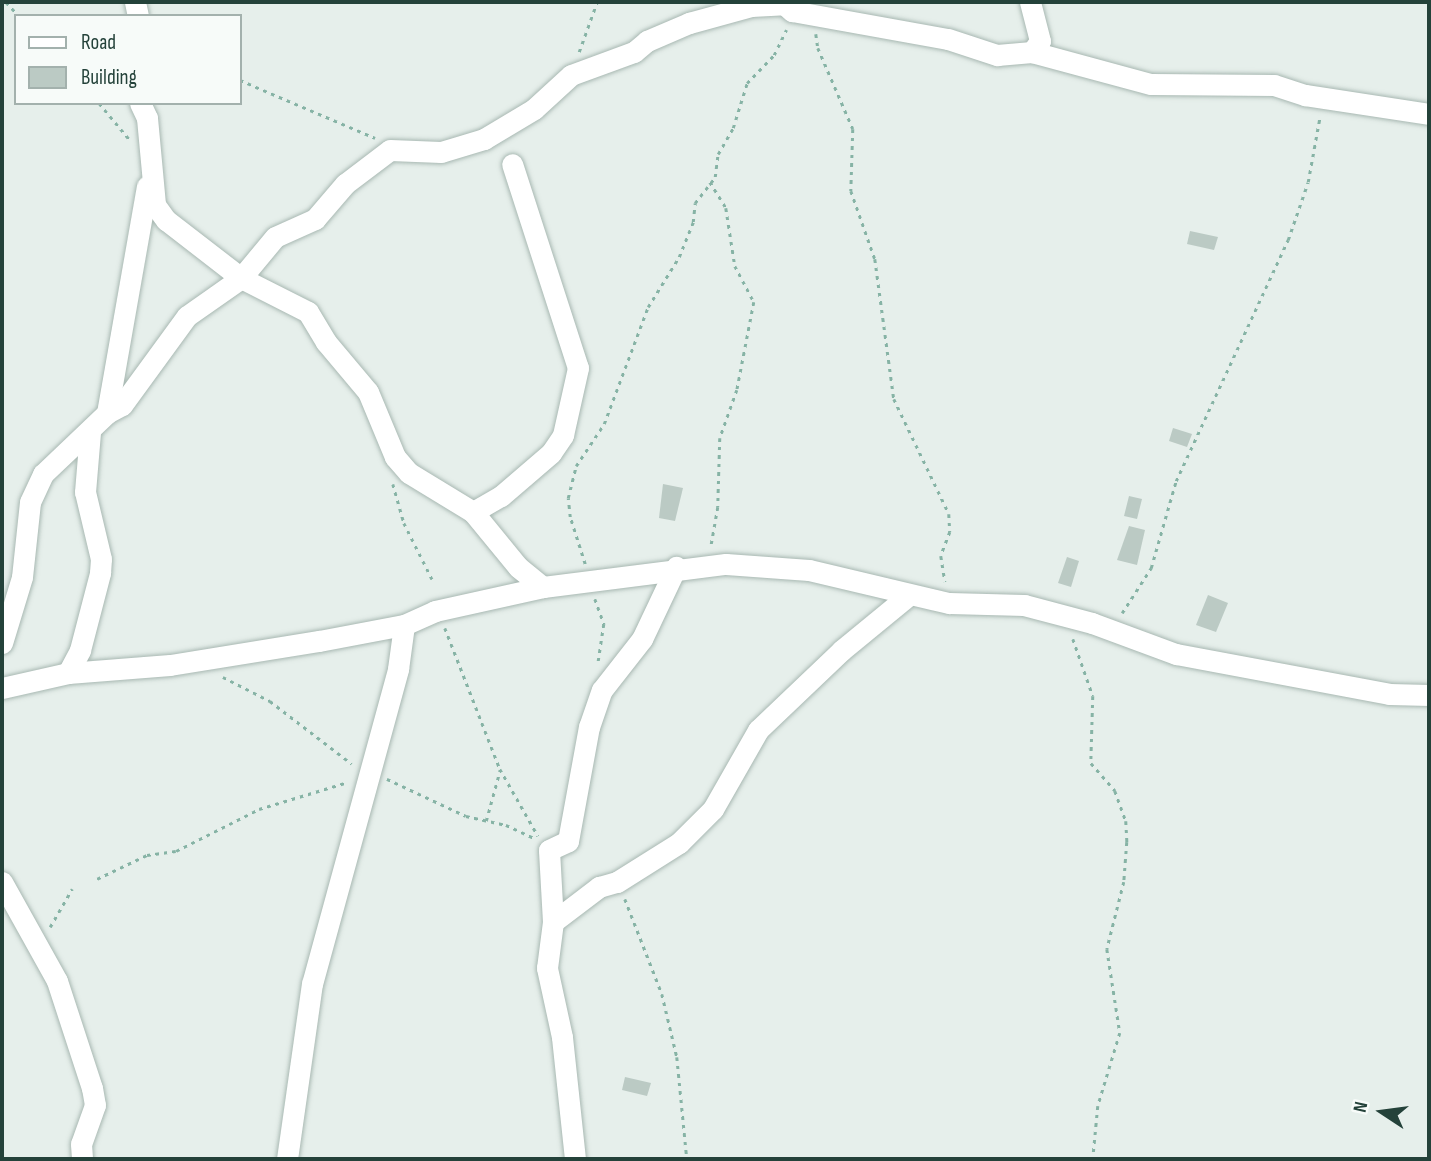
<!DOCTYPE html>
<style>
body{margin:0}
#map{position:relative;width:1431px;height:1161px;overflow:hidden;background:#e6efeb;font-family:"Sofia Sans Condensed",sans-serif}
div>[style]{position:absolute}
.building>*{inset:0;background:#bbcac4}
.path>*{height:2.5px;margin-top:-1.25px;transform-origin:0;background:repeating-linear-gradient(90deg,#86b3a5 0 3.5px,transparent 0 8.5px)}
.roads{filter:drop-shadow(0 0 2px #a8b8b2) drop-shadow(0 0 2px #a8b8b2)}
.minor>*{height:21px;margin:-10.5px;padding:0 10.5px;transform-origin:10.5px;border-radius:10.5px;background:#fff}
span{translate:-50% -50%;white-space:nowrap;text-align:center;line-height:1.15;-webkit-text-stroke:7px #f7fbf9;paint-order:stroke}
.frame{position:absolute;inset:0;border:4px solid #24423a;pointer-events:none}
.legend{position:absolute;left:14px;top:14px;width:228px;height:91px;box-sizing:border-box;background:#f7fbf9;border:2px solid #a3b1ad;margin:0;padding:9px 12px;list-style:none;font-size:21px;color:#24423a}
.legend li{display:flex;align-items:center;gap:14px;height:35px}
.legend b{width:35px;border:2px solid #a3b1ad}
.north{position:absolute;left:1347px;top:1077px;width:70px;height:70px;-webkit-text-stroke:5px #f7fbf9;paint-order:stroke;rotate:283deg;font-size:19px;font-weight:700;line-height:28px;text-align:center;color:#24423a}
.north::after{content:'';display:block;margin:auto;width:24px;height:32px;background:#24423a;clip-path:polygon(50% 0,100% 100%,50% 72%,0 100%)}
</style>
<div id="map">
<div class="building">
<i style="clip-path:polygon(1190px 231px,1218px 237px,1214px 250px,1187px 244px)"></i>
<i style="clip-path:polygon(1173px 428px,1192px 434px,1187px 447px,1169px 441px)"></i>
<i style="clip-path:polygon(663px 484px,683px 488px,675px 521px,659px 518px)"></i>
<i style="clip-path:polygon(1129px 496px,1142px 499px,1137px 519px,1124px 516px)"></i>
<i style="clip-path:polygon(1129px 526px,1145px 530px,1137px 565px,1117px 560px)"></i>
<i style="clip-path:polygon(1067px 557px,1079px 561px,1071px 587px,1058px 583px)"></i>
<i style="clip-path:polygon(1208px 595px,1228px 603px,1216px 632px,1196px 625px)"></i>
<i style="clip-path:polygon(625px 1077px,651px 1083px,647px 1096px,622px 1090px)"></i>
</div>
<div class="path">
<i style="left:6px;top:2px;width:19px;rotate:47deg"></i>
<i style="left:816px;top:34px;width:14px;rotate:82deg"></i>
<i style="left:818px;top:48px;width:88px;rotate:66.6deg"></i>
<i style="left:853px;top:129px;width:62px;rotate:91.8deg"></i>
<i style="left:851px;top:191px;width:72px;rotate:70.6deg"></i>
<i style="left:875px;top:259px;width:141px;rotate:82.3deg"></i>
<i style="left:894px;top:399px;width:127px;rotate:64.4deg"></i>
<i style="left:949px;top:514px;width:18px;rotate:87deg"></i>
<i style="left:950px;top:532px;width:26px;rotate:111deg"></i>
<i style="left:941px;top:556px;width:26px;rotate:81deg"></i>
<i style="left:579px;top:52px;width:53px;rotate:-70.2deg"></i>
<i style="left:240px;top:80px;width:147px;rotate:23.2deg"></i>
<i style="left:99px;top:103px;width:48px;rotate:50deg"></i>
<i style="left:710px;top:182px;width:31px;rotate:58deg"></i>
<i style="left:726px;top:208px;width:59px;rotate:81.2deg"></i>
<i style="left:735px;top:266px;width:41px;rotate:62.2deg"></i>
<i style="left:754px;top:302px;width:90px;rotate:100.9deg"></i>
<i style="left:737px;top:390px;width:51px;rotate:109.5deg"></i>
<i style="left:720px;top:438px;width:69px;rotate:91.7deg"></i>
<i style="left:718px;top:507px;width:41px;rotate:99.9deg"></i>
<i style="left:393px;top:484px;width:41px;rotate:74.2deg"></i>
<i style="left:404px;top:523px;width:63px;rotate:63.4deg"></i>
<i style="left:585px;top:564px;width:49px;rotate:-107.7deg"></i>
<i style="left:570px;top:517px;width:19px;rotate:-96deg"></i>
<i style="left:568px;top:498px;width:33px;rotate:-76deg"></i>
<i style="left:576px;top:466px;width:50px;rotate:-56.3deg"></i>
<i style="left:604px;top:424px;width:125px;rotate:-69.4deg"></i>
<i style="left:648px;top:307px;width:59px;rotate:-58.2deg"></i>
<i style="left:679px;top:257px;width:38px;rotate:-68deg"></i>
<i style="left:693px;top:222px;width:19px;rotate:-84deg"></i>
<i style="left:695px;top:203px;width:33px;rotate:-52deg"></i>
<i style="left:715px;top:177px;width:23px;rotate:-83deg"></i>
<i style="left:718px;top:154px;width:30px;rotate:-60deg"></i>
<i style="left:733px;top:128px;width:47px;rotate:-72.7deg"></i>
<i style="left:747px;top:83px;width:39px;rotate:-46deg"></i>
<i style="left:774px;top:55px;width:28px;rotate:-64deg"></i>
<i style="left:595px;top:599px;width:27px;rotate:70deg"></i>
<i style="left:604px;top:624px;width:40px;rotate:98.5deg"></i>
<i style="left:1122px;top:613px;width:54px;rotate:-57.2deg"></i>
<i style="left:1151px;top:568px;width:91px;rotate:-74deg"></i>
<i style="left:1176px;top:481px;width:266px;rotate:-65.1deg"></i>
<i style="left:1288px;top:240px;width:61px;rotate:-71deg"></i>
<i style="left:1308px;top:182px;width:67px;rotate:-79.7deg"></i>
<i style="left:445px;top:628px;width:151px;rotate:68.7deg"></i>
<i style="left:500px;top:769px;width:77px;rotate:60.4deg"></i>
<i style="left:1073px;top:639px;width:60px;rotate:70.7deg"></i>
<i style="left:1093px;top:696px;width:67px;rotate:91.7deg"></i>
<i style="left:1091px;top:763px;width:37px;rotate:49deg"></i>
<i style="left:1115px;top:791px;width:32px;rotate:70deg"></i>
<i style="left:1126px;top:821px;width:21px;rotate:87deg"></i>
<i style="left:1127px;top:842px;width:40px;rotate:94.3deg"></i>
<i style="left:1124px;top:882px;width:69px;rotate:104.2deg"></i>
<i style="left:1107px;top:949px;width:85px;rotate:81.2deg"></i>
<i style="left:1120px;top:1033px;width:76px;rotate:106.8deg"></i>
<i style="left:1098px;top:1106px;width:53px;rotate:95.4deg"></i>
<i style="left:223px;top:677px;width:53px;rotate:27.1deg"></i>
<i style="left:270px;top:701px;width:103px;rotate:37.5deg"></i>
<i style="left:387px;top:779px;width:87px;rotate:25.1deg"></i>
<i style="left:466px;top:816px;width:41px;rotate:12.7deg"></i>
<i style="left:506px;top:825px;width:33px;rotate:25deg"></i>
<i style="left:486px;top:821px;width:53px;rotate:-74.6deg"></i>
<i style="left:97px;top:879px;width:55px;rotate:-25.6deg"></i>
<i style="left:147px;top:855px;width:29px;rotate:-8deg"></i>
<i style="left:176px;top:851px;width:93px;rotate:-26.8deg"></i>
<i style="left:259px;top:809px;width:93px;rotate:-16.9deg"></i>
<i style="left:625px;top:899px;width:102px;rotate:68.7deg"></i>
<i style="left:662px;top:994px;width:65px;rotate:76.6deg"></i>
<i style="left:677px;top:1057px;width:102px;rotate:84.4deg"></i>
<i style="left:50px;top:927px;width:44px;rotate:-59.9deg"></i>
</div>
<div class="roads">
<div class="minor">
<i style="left:135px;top:2px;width:14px;rotate:78deg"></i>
<i style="left:1030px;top:2px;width:40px;rotate:75.6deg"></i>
<i style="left:1040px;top:41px;width:14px;rotate:126deg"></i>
<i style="left:140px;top:103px;width:17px;rotate:65deg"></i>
<i style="left:147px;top:118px;width:87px;rotate:84.7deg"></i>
<i style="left:155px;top:205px;width:19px;rotate:54deg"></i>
<i style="left:166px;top:220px;width:95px;rotate:37.7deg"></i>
<i style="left:241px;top:278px;width:75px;rotate:26.9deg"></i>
<i style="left:308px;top:312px;width:35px;rotate:59deg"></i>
<i style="left:326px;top:342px;width:65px;rotate:50deg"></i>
<i style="left:368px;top:392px;width:70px;rotate:67.4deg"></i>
<i style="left:395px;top:457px;width:21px;rotate:49deg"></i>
<i style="left:409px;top:473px;width:75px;rotate:31.4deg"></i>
<i style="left:473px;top:512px;width:71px;rotate:50.7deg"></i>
<i style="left:518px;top:567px;width:32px;rotate:39deg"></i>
<i style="left:107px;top:413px;width:230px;rotate:-80deg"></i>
<i style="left:473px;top:512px;width:32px;rotate:-30deg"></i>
<i style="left:501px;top:496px;width:66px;rotate:-40.7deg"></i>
<i style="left:551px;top:453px;width:22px;rotate:-56deg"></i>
<i style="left:563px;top:435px;width:69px;rotate:-77.4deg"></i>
<i style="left:578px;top:368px;width:214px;rotate:-107.9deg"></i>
<i style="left:2px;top:643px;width:69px;rotate:-73.1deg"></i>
<i style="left:22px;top:577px;width:75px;rotate:-83.9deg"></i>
<i style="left:30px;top:502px;width:31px;rotate:-65deg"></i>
<i style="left:43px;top:474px;width:88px;rotate:-43.6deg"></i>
<i style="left:107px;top:413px;width:17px;rotate:-28deg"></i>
<i style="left:122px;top:405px;width:110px;rotate:-53.9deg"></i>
<i style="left:187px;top:316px;width:66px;rotate:-35.1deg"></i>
<i style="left:241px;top:278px;width:53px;rotate:-50.3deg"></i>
<i style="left:275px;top:237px;width:44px;rotate:-24.2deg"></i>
<i style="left:315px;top:219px;width:46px;rotate:-49.4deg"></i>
<i style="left:345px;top:184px;width:56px;rotate:-37.1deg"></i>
<i style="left:390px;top:150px;width:51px;rotate:2.2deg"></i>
<i style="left:441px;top:152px;width:45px;rotate:-16.8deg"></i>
<i style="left:484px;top:139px;width:58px;rotate:-31deg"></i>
<i style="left:534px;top:109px;width:50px;rotate:-42.6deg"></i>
<i style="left:571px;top:75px;width:67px;rotate:-20.1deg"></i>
<i style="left:634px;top:52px;width:17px;rotate:-40deg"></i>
<i style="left:647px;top:41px;width:46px;rotate:-23.2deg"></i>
<i style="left:689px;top:23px;width:64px;rotate:-15.3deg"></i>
<i style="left:751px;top:6px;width:33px;rotate:-3deg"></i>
<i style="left:784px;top:4px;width:11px;rotate:41deg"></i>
<i style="left:792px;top:11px;width:158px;rotate:10.2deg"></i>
<i style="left:948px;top:39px;width:52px;rotate:18.1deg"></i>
<i style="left:997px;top:55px;width:35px;rotate:-5deg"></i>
<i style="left:1032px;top:52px;width:123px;rotate:15.1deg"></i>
<i style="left:1151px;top:84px;width:123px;rotate:0.5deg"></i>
<i style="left:1274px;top:85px;width:33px;rotate:18deg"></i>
<i style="left:1305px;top:95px;width:125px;rotate:8.7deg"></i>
<i style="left:68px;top:673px;width:26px;rotate:-62deg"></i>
<i style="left:80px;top:650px;width:80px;rotate:-75.4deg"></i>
<i style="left:100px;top:573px;width:14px;rotate:-86deg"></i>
<i style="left:101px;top:559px;width:69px;rotate:-103.4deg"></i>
<i style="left:85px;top:492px;width:60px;rotate:-85.2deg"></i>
<i style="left:2px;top:688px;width:68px;rotate:-12.8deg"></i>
<i style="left:68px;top:673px;width:102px;rotate:-4.5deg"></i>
<i style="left:170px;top:665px;width:151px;rotate:-9.2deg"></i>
<i style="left:319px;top:641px;width:86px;rotate:-10.7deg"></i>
<i style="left:404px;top:625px;width:34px;rotate:-24deg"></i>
<i style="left:435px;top:611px;width:111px;rotate:-12.5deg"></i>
<i style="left:543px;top:587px;width:184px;rotate:-7.2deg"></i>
<i style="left:726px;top:564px;width:83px;rotate:4.1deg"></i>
<i style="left:809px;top:570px;width:144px;rotate:13.3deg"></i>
<i style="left:949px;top:603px;width:75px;rotate:1.5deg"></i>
<i style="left:1024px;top:605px;width:70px;rotate:14.8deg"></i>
<i style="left:1092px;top:623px;width:90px;rotate:20.3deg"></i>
<i style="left:1176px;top:654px;width:217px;rotate:10.6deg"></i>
<i style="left:1389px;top:694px;width:40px;rotate:1.4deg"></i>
<i style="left:2px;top:882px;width:113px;rotate:60.9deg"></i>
<i style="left:57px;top:981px;width:113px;rotate:71.9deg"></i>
<i style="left:92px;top:1088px;width:17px;rotate:80deg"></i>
<i style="left:95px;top:1105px;width:41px;rotate:109.7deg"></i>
<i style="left:81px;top:1144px;width:15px;rotate:86deg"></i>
<i style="left:553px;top:922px;width:58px;rotate:-37.3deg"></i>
<i style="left:599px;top:887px;width:19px;rotate:-16deg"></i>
<i style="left:617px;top:882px;width:73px;rotate:-32.2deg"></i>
<i style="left:679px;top:843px;width:48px;rotate:-45deg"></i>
<i style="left:713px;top:809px;width:91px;rotate:-60.3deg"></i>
<i style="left:758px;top:730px;width:116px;rotate:-43.6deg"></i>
<i style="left:842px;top:650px;width:87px;rotate:-39.4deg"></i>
<i style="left:287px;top:1159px;width:177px;rotate:-81.9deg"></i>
<i style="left:312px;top:984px;width:327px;rotate:-74.7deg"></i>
<i style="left:398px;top:669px;width:44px;rotate:-82.2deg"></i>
<i style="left:575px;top:1159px;width:123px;rotate:-96.1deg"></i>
<i style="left:562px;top:1037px;width:71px;rotate:-102.3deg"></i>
<i style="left:547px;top:968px;width:46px;rotate:-82.6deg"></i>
<i style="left:553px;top:922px;width:72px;rotate:-93.2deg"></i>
<i style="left:549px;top:850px;width:21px;rotate:-25deg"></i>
<i style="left:568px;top:841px;width:116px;rotate:-79.6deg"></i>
<i style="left:589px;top:727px;width:39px;rotate:-71deg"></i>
<i style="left:602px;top:690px;width:65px;rotate:-51.9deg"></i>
<i style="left:642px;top:639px;width:80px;rotate:-64.7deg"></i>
</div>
</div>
<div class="frame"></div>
<ul class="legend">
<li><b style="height:9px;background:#fff"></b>Road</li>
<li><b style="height:19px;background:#bbcac4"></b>Building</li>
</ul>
<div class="north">N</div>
</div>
